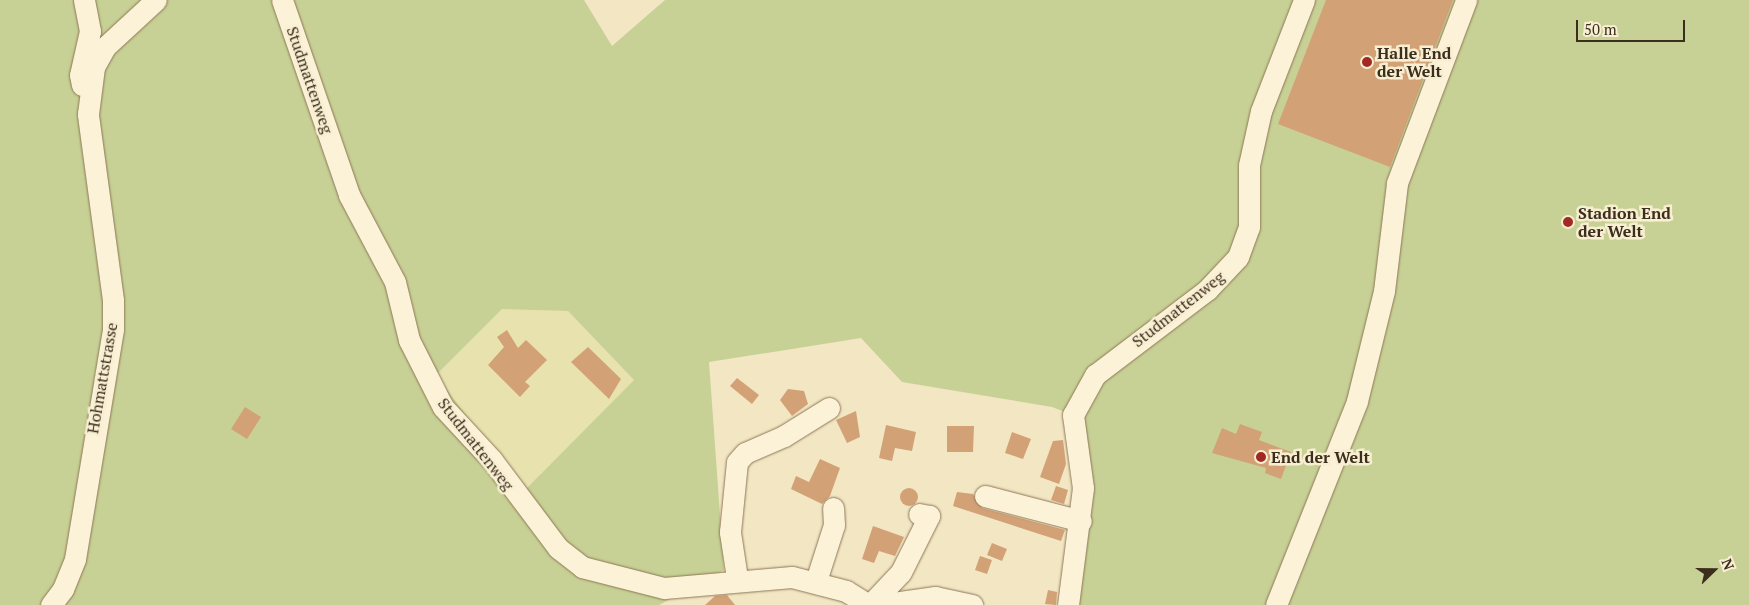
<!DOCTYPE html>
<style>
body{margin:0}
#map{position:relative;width:1749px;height:605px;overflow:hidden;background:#f2e6c3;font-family:"PT Serif",serif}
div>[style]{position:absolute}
.farmland>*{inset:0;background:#e8e2af}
.green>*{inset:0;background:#c7d195}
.building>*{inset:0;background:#d3a176}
.round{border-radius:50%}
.roads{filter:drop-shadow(0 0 1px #8e7758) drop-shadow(0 0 1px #8e7758)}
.minor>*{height:21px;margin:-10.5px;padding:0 10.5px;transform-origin:10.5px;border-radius:10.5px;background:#fbf2d7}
.dots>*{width:14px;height:14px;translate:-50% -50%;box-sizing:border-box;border:2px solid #f8efd3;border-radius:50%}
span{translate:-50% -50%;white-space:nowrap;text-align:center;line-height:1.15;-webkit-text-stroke:5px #f8efd3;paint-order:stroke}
.poi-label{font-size:16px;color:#3c2e1d;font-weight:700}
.left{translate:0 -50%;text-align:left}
.street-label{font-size:16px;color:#3c2e1d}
.north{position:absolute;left:1689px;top:545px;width:50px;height:50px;-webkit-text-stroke:4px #f8efd3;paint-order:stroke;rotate:68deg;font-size:14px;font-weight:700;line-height:20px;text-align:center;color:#3c2e1d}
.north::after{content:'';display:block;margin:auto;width:18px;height:22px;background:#3c2e1d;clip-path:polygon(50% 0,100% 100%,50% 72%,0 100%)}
.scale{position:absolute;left:1576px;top:20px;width:109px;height:22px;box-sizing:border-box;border:2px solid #3c2e1d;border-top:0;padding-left:6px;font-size:15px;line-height:18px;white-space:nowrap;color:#3c2e1d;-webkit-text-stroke:4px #f8efd3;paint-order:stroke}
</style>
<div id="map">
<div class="farmland">
<i style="clip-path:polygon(502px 309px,568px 311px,634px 380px,523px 492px,436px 375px)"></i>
</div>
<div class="green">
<i style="clip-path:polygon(evenodd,0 0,584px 0,612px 46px,665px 0,1749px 0,1749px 605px,1068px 605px,1073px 565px,1073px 415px,1052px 407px,902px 382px,861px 338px,709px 362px,724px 570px,659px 605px,0 605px,0 0,502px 309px,568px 311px,634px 380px,523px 492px,436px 375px,502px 309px)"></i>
</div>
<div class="building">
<i style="clip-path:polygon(1326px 0,1453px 0,1390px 167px,1278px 124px)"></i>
<i style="clip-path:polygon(507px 330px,518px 348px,526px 340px,547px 360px,525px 382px,530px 386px,520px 397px,488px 365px,504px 347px,497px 337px)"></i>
<i style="clip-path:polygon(588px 347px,621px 379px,609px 399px,571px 362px)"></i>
<i style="clip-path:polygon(737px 378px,759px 395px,752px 404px,730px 386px)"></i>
<i style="clip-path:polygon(788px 389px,804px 391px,808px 404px,792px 416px,780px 400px)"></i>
<i style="clip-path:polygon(245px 407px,261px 417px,247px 439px,231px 429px)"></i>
<i style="clip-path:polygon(856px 411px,860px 437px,847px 443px,836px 420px)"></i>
<i style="clip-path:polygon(1240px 424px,1262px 432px,1259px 440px,1291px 452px,1281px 479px,1265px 473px,1266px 468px,1212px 453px,1222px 428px,1236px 434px)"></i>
<i style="clip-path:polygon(886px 425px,916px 432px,912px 451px,895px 448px,892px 461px,879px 458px)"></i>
<i style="clip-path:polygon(947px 426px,974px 426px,973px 452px,947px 452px)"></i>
<i style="clip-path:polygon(1012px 432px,1031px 439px,1023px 459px,1005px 453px)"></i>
<i style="clip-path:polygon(1063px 440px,1066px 464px,1059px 484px,1040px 477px,1053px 441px)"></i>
<i style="clip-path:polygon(820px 459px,840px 468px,830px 496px,822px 504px,791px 489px,796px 476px,809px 482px)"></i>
<i style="clip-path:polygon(1056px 486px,1068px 490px,1064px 504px,1051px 500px)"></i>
<i class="round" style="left:900px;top:488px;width:18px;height:18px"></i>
<i style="clip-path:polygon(957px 492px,973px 494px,982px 508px,1065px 530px,1061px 541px,953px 506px)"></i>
<i style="clip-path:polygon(873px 526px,904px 537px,895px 556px,879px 551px,874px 563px,862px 559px)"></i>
<i style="clip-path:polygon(992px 543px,1007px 549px,1002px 561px,987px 555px)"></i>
<i style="clip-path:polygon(980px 556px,992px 560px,987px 574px,975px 570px)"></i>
<i style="clip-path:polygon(1048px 590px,1057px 592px,1056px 605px,1045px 604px)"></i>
<i style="clip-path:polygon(727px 595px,735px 605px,705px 605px,715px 596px)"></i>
</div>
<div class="roads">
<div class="minor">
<i style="left:282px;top:0;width:206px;rotate:71deg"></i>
<i style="left:349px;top:195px;width:98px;rotate:62.1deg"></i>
<i style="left:395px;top:282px;width:60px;rotate:76.4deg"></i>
<i style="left:409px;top:340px;width:75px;rotate:63.1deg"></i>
<i style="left:443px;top:407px;width:72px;rotate:47.2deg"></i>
<i style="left:492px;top:460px;width:110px;rotate:53.1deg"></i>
<i style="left:558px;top:548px;width:31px;rotate:38deg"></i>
<i style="left:582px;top:567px;width:85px;rotate:14.4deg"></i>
<i style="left:664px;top:588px;width:128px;rotate:-4.9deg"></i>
<i style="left:792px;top:577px;width:56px;rotate:14.5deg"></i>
<i style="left:846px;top:591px;width:26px;rotate:32deg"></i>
<i style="left:82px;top:85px;width:10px;rotate:-101deg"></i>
<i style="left:80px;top:75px;width:45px;rotate:-77.2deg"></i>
<i style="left:90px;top:31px;width:32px;rotate:-101deg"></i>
<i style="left:985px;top:496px;width:99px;rotate:14.6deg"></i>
<i style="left:737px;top:578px;width:47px;rotate:-98.7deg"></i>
<i style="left:730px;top:532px;width:70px;rotate:-84.3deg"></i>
<i style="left:737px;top:462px;width:12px;rotate:-48deg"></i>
<i style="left:745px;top:453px;width:43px;rotate:-23.6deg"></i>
<i style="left:784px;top:436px;width:53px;rotate:-31.9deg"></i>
<i style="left:816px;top:581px;width:59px;rotate:-72.2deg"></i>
<i style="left:834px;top:525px;width:17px;rotate:-93deg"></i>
<i style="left:51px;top:605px;width:20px;rotate:-53deg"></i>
<i style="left:63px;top:589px;width:32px;rotate:-68deg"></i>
<i style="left:75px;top:559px;width:233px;rotate:-80.6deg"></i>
<i style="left:113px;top:329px;width:29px;rotate:-90deg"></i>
<i style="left:113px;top:300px;width:188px;rotate:-97.7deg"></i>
<i style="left:88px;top:114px;width:47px;rotate:-82.7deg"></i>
<i style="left:94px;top:67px;width:23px;rotate:-61deg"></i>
<i style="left:105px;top:47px;width:69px;rotate:-42.7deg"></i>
<i style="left:870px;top:605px;width:45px;rotate:-46.8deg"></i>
<i style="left:901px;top:572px;width:63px;rotate:-63.4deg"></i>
<i style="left:929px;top:516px;width:10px;rotate:-169deg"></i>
<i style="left:879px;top:605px;width:57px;rotate:-8.1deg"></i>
<i style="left:935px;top:597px;width:38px;rotate:12deg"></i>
<i style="left:1068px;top:605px;width:118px;rotate:-82.7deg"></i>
<i style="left:1083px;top:488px;width:74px;rotate:-97.8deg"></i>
<i style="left:1073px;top:415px;width:46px;rotate:-61.2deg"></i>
<i style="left:1095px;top:375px;width:141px;rotate:-37.2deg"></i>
<i style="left:1207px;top:290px;width:45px;rotate:-46.8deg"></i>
<i style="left:1238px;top:257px;width:32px;rotate:-70deg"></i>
<i style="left:1249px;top:227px;width:62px;rotate:-90deg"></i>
<i style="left:1249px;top:165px;width:55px;rotate:-77.5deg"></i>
<i style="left:1261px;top:111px;width:119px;rotate:-68.8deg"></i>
<i style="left:1276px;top:605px;width:219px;rotate:-68.3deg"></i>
<i style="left:1357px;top:401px;width:113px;rotate:-76.2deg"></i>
<i style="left:1384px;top:291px;width:109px;rotate:-83.1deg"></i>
<i style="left:1397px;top:183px;width:196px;rotate:-69.3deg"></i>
</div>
</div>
<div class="dots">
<i style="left:1367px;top:62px;background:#a22823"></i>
<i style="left:1568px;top:222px;background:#a22823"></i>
<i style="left:1261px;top:457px;background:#a22823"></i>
</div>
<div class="poi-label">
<span class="left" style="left:1377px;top:62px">Halle End<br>der Welt</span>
<span class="left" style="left:1578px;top:222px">Stadion End<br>der Welt</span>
<span class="left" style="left:1271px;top:457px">End der Welt</span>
</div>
<div class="street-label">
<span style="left:310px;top:80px;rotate:71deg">Studmattenweg</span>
<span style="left:1178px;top:309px;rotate:-38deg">Studmattenweg</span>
<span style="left:102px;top:378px;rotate:-80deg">Hohmattstrasse</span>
<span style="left:476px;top:444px;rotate:52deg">Studmattenweg</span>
</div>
<div class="north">N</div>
<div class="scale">50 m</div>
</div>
